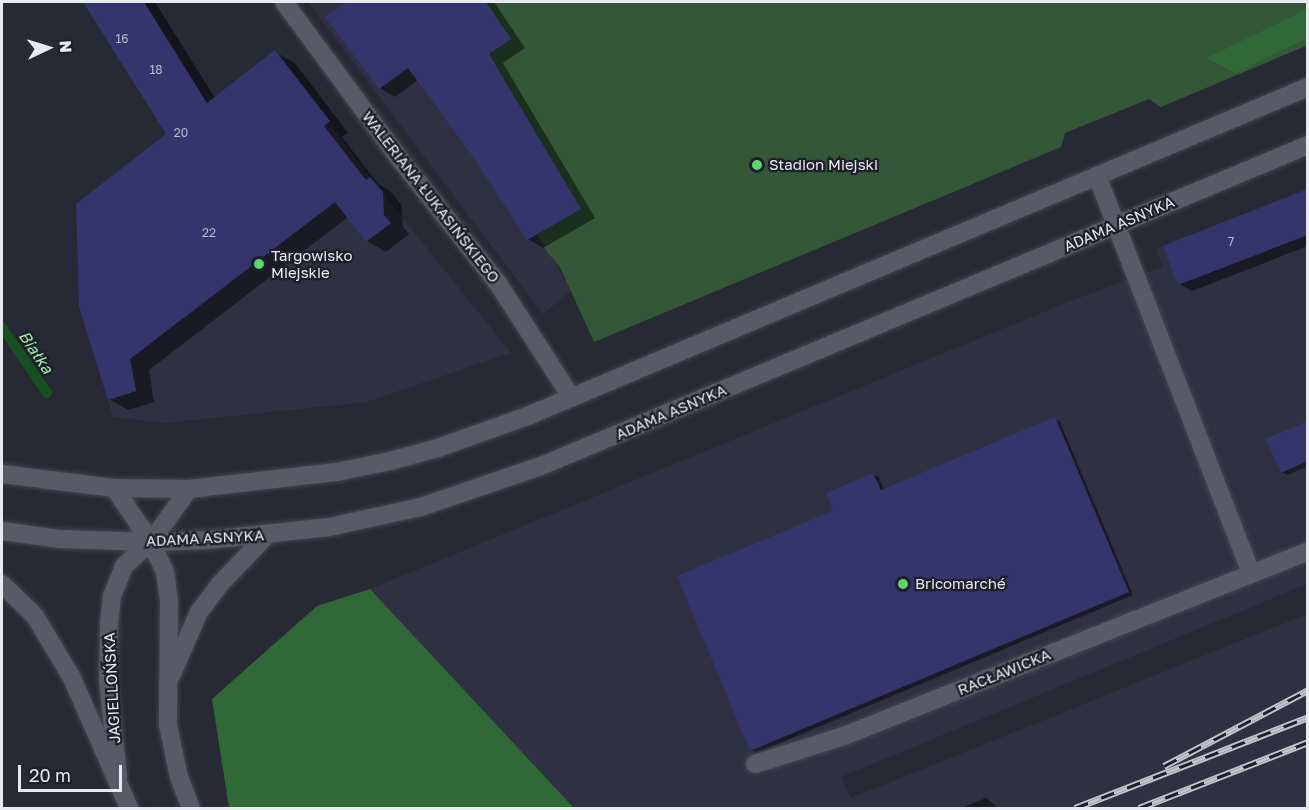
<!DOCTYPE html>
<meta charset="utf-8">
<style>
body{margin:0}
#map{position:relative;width:1309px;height:810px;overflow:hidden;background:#272935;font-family:"Golos Text",sans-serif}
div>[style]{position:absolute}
.built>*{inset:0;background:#2f3143}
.green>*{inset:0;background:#345837}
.forest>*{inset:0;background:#316838}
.shadow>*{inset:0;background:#0007}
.stream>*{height:10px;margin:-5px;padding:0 5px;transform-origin:5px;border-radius:5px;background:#164f20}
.building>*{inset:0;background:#35356e}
.roads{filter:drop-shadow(0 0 2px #44454f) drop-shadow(0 0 2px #44454f)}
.minor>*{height:18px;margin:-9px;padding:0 9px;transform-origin:9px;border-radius:9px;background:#585a67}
.tertiary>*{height:18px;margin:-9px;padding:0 9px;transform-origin:9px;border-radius:9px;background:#585a67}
.secondary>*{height:18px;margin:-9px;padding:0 9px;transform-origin:9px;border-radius:9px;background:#585a67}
.rail>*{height:7px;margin-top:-3.5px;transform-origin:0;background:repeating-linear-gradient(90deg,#1e1f2b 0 14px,#c1c2cb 0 28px);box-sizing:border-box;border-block:2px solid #c1c2cb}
.dots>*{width:16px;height:16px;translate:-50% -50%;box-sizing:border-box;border:3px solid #1e1f2b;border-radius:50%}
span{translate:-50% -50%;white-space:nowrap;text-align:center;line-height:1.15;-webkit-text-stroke:4.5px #1e1f2b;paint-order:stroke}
.number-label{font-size:12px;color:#bbbcd0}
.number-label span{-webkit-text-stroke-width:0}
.poi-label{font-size:15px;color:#e8e9f1}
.left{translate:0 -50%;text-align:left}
.street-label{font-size:15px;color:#e8e9f1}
.water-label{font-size:16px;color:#9deda4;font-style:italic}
.frame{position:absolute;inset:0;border:3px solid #e8e9f1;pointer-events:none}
.north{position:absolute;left:18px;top:18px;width:60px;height:60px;-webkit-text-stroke:4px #1e1f2b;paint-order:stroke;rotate:86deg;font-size:16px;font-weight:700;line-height:24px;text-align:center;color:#e8e9f1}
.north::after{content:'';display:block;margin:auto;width:21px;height:27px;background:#e8e9f1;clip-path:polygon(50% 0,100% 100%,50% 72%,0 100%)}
.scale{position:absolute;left:18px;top:765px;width:104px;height:27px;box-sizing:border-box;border:3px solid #e8e9f1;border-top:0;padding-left:8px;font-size:18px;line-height:21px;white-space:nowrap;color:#e8e9f1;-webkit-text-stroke:4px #1e1f2b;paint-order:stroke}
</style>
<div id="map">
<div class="built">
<i style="clip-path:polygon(308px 2px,388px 2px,455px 98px,572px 290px,543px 314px)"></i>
<i style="clip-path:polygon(275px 50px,370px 177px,511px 353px,366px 402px,165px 423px,113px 417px,79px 306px,77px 203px)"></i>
<i style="clip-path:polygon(1307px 189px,1307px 584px,841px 777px,851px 798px,1307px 614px,1307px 808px,574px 808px,370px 589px,1068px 302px,1162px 267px,1157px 248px)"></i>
</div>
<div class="green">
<i style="clip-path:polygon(388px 2px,1307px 2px,1308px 45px,1161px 107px,1149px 99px,1065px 133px,1061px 147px,594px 342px,560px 267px,548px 253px,455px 98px)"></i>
</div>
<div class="forest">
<i style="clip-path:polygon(1307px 9px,1307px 38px,1235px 73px,1207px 58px)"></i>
<i style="clip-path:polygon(370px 589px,574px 808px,229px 808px,212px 699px,317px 606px)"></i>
</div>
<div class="shadow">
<i style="clip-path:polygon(85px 2px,155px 2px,215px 98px,275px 52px,295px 63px,348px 133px,342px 137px,378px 184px,389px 190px,401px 204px,403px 227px,409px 234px,386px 252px,367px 241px,348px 217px,149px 370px,154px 402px,128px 410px,109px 399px,168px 134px)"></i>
<i style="clip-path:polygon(350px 2px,494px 2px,525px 48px,503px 63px,595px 218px,543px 248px,528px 239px,476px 158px,418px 80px,395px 97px,380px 88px,327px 17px)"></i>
<i style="clip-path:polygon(1308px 191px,1308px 246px,1192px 291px,1180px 284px)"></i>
<i style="clip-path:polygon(1055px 419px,1060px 422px,1133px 595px,756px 753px,751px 750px,834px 512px,873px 474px,879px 477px,884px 491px)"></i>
<i style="clip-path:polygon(1308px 422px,1308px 466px,1287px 475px,1282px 472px)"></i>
<i style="clip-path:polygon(986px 798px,999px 808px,961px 808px)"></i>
</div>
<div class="stream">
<i style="left:2px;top:327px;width:80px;rotate:55.7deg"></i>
</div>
<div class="building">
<i style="clip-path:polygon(83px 2px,144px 2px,207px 103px,275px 50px,330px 121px,324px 126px,366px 180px,370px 177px,383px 192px,384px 215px,391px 223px,366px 242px,335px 202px,130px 359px,136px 391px,108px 400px,79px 306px,76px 204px,166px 134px)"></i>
<i style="clip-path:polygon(347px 2px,486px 2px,511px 39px,489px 54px,581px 209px,527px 240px,474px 158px,408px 68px,379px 89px,325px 17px)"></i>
<i style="clip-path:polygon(1308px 189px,1308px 235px,1178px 285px,1163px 246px)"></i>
<i style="clip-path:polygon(1055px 417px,1129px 592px,750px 751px,677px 576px,833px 511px,826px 493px,873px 473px,881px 490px)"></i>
<i style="clip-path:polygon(1308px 421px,1308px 461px,1281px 473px,1266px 439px)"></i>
</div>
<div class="roads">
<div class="minor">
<i style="left:284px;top:2px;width:194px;rotate:53.6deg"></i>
<i style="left:399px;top:158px;width:158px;rotate:51.7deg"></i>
<i style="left:497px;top:282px;width:137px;rotate:57.2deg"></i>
<i style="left:1097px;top:176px;width:427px;rotate:68.8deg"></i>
<i style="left:755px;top:764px;width:93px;rotate:-17.5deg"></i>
<i style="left:844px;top:736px;width:500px;rotate:-21.7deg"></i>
</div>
<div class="tertiary">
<i style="left:114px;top:488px;width:65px;rotate:55.6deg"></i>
<i style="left:151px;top:542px;width:33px;rotate:65deg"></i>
<i style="left:165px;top:572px;width:30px;rotate:82deg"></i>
<i style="left:169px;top:602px;width:123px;rotate:90.5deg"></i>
<i style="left:168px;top:725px;width:53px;rotate:78.1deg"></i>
<i style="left:179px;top:777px;width:33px;rotate:69deg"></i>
<i style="left:2px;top:584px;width:46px;rotate:44.1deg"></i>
<i style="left:35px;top:616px;width:72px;rotate:59.2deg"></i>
<i style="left:72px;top:678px;width:142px;rotate:66.3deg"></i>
<i style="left:171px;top:676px;width:70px;rotate:-66.4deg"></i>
<i style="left:199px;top:612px;width:34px;rotate:-53deg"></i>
<i style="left:219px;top:585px;width:69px;rotate:-46.2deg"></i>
<i style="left:118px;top:777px;width:98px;rotate:-95.9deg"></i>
<i style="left:108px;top:680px;width:56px;rotate:-89deg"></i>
<i style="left:109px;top:624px;width:28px;rotate:-84deg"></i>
<i style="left:112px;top:596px;width:32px;rotate:-68deg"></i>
<i style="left:124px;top:566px;width:36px;rotate:-42deg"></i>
<i style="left:151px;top:542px;width:65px;rotate:-54.4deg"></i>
</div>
<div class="secondary">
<i style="left:2px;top:474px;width:113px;rotate:7.1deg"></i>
<i style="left:114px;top:488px;width:75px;rotate:0.8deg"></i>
<i style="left:189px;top:489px;width:149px;rotate:-6.6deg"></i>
<i style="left:337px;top:472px;width:54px;rotate:-11.7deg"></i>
<i style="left:390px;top:461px;width:50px;rotate:-15.2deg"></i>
<i style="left:438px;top:448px;width:98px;rotate:-19.7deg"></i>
<i style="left:530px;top:415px;width:844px;rotate:-22.86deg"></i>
<i style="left:2px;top:531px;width:59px;rotate:7.9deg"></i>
<i style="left:60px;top:539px;width:91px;rotate:1.9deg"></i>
<i style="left:151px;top:542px;width:57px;rotate:-2deg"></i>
<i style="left:208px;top:540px;width:122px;rotate:-6.1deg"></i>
<i style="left:329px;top:527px;width:94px;rotate:-12.3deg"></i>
<i style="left:421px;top:507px;width:127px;rotate:-18.9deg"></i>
<i style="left:541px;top:466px;width:831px;rotate:-22.71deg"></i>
</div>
</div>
<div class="rail">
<i style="left:1164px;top:766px;width:163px;rotate:-27.8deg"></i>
<i style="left:1075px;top:808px;width:250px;rotate:-21.3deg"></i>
<i style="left:1139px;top:808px;width:181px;rotate:-21.3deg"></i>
</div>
<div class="dots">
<i style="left:757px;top:165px;background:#5bd56e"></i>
<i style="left:259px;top:264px;background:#5bd56e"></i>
<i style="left:903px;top:584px;background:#5bd56e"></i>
</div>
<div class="number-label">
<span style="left:122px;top:39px">16</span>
<span style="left:156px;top:70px">18</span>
<span style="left:181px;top:133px">20</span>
<span style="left:209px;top:233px">22</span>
<span style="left:1231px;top:242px">7</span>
</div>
<div class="poi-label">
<span class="left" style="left:769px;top:165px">Stadion Miejski</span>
<span class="left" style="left:271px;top:264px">Targowisko<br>Miejskie</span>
<span class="left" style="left:915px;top:584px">Bricomarché</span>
</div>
<div class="street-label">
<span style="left:431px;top:197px;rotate:52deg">WALERIANA ŁUKASIŃSKIEGO</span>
<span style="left:1119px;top:224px;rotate:-23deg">ADAMA ASNYKA</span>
<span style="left:671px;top:412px;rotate:-23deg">ADAMA ASNYKA</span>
<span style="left:205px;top:538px;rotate:-3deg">ADAMA ASNYKA</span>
<span style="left:1004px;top:672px;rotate:-22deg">RACŁAWICKA</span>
<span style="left:112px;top:688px;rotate:-93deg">JAGIELLOŃSKA</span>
</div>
<div class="water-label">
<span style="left:36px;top:352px;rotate:56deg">Białka</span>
</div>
<div class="frame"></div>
<div class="north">N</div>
<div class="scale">20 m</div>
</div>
